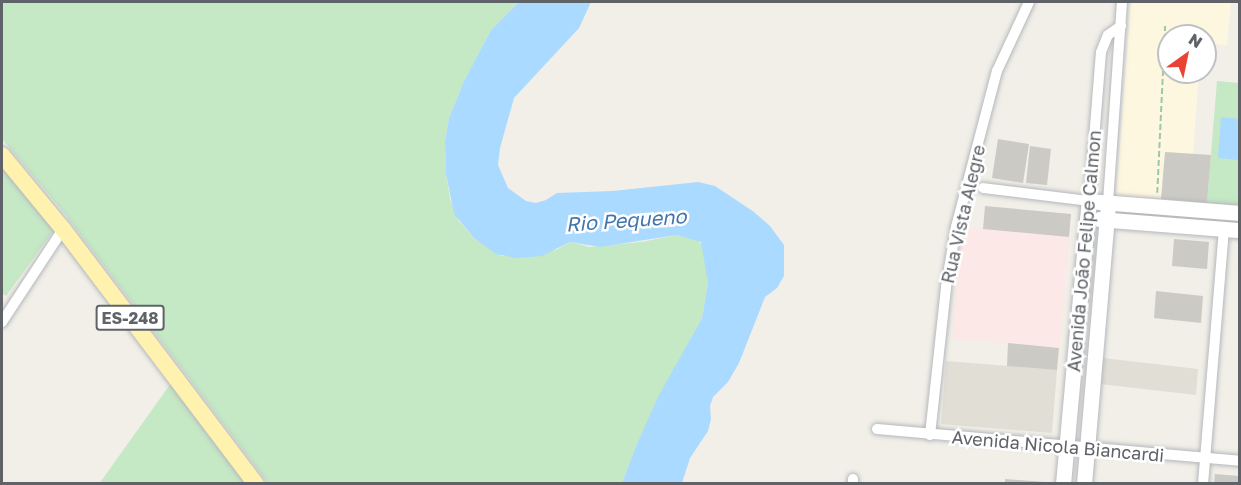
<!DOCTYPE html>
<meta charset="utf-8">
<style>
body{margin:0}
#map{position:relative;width:1241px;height:485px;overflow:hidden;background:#f1efe8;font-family:"Golos Text",sans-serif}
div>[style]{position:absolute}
.commercial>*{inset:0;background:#fef7e0}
.education>*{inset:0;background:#e1ded6}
.medical>*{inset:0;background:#fce8e6}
.green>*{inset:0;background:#c5e8c5}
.water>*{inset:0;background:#aadaff}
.building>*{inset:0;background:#cccac5}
.path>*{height:1.5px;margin-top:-0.75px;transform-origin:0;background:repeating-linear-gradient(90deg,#9cc7a9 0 6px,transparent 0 9px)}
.roads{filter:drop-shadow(0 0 2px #b5b8bc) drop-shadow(0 0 2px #b5b8bc)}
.street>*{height:10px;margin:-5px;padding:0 5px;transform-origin:5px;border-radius:5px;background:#fff}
.secondary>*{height:15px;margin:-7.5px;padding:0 7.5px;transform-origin:7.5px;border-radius:7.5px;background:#fff}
.primary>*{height:16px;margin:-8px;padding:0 8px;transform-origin:8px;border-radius:8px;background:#fff2af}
span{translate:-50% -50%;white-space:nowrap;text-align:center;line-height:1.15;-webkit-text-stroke:5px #fff;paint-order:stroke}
.shield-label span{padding:2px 4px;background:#fff;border:2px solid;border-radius:4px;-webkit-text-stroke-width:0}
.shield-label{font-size:16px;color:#5f6368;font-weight:700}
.street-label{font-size:18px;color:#5f6368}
.water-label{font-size:20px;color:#4174aa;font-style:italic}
.frame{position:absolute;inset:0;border:3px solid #5f6368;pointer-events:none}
.north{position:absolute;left:1157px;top:24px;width:60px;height:60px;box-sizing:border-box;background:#fff;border:2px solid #bfc1c3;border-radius:50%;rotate:33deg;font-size:16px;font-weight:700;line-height:24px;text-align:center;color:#5f6368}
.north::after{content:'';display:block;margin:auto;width:21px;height:27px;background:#ea4335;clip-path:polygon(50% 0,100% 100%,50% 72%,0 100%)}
</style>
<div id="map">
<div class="commercial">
<i style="clip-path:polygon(1131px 2px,1231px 2px,1227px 45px,1205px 44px,1205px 36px,1169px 36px,1169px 72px,1199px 72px,1193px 154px,1165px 152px,1161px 199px,1116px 196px)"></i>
</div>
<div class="education">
<i style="clip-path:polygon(1103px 358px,1198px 369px,1196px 395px,1100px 384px)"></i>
<i style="clip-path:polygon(946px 361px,1057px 370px,1052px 433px,941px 424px)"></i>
</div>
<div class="medical">
<i style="clip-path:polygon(962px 227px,1069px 237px,1059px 348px,952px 338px)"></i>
</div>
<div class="green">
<i style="clip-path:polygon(2px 2px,519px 2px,491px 30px,464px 81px,449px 118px,445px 141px,446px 174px,450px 199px,458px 220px,474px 238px,502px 256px,556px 250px,570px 242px,590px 247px,641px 242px,677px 235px,697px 240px,704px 246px,708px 283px,702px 318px,660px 395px,636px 446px,622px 483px,268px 483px,64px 213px,2px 139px)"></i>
<i style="clip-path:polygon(1217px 81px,1239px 83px,1239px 206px,1207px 203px)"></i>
<i style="clip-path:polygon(2px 160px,54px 230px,6px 296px,2px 293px)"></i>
<i style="clip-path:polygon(174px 379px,252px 484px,99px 484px)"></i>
</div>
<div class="water">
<i style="clip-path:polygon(519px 2px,591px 2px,579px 28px,514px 98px,500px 148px,498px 165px,508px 188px,526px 201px,536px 203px,546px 200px,557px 193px,613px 191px,698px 182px,715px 186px,754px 212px,770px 226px,784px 245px,784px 276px,777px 288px,765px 297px,739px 363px,728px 382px,713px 397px,710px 406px,711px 419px,708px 431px,690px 458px,682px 483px,622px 483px,636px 446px,659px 395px,702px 318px,708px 283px,701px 242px,677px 235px,600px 247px,570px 242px,542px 256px,516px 258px,496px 254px,474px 238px,454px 214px,446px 174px,445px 141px,449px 118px,464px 81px,491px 30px)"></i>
<i style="clip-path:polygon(1221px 117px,1239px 119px,1238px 160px,1218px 158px)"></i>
</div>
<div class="building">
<i style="clip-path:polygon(998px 139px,1029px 144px,1023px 183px,992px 178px)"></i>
<i style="clip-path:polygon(1030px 146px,1051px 149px,1047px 185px,1026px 183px)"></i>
<i style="clip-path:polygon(1165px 152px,1211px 155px,1207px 203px,1161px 199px)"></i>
<i style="clip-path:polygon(985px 206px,1071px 214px,1069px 237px,983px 229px)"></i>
<i style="clip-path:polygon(1174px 239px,1209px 242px,1207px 269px,1172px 266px)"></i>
<i style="clip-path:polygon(1156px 291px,1203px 296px,1201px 323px,1154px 318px)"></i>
<i style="clip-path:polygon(1008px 343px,1059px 348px,1057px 370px,1007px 366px)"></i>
<i style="clip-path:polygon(1215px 474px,1240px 476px,1240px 484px,1214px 484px)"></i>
<i style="clip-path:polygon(1005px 479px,1045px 482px,1045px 484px,1005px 484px)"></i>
</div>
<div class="path">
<i style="left:1157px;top:193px;width:167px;rotate:-87.3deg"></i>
</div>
<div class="roads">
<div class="street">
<i style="left:983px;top:188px;width:107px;rotate:7deg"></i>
<i style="left:1089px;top:201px;width:149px;rotate:-85.4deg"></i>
<i style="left:1101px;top:52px;width:18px;rotate:-68deg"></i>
<i style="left:1108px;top:35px;width:16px;rotate:-35deg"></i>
<i style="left:1108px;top:202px;width:200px;rotate:-86deg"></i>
<i style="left:2px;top:322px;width:111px;rotate:-56.7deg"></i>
<i style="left:877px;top:429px;width:364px;rotate:5deg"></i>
<i style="left:930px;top:435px;width:149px;rotate:-83.8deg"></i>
<i style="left:946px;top:287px;width:61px;rotate:-80.5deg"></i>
<i style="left:956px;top:227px;width:161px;rotate:-75.3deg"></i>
<i style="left:997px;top:71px;width:76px;rotate:-65.1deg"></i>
<i style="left:853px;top:484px;width:5px;rotate:-90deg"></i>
<i style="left:1203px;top:484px;width:256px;rotate:-85.3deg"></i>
</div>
<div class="secondary">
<i style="left:1099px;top:219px;width:141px;rotate:4.5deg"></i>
<i style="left:1063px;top:484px;width:284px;rotate:-84.8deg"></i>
<i style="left:1089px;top:201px;width:151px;rotate:4.5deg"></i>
<i style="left:1084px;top:484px;width:283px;rotate:-85.1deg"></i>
</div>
<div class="primary">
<i style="left:2px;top:155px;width:96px;rotate:50.5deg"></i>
<i style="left:63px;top:229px;width:320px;rotate:52.9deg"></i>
</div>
</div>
<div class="shield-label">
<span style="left:130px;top:318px">ES-248</span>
</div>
<div class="street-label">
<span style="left:963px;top:214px;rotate:-77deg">Rua Vista Alegre</span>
<span style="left:1084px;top:251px;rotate:-85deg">Avenida João Felipe Calmon</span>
<span style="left:1058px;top:446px;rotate:5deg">Avenida Nicola Biancardi</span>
</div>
<div class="water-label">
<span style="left:626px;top:220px;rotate:-4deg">Rio Pequeno</span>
</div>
<div class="frame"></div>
<div class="north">N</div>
</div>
